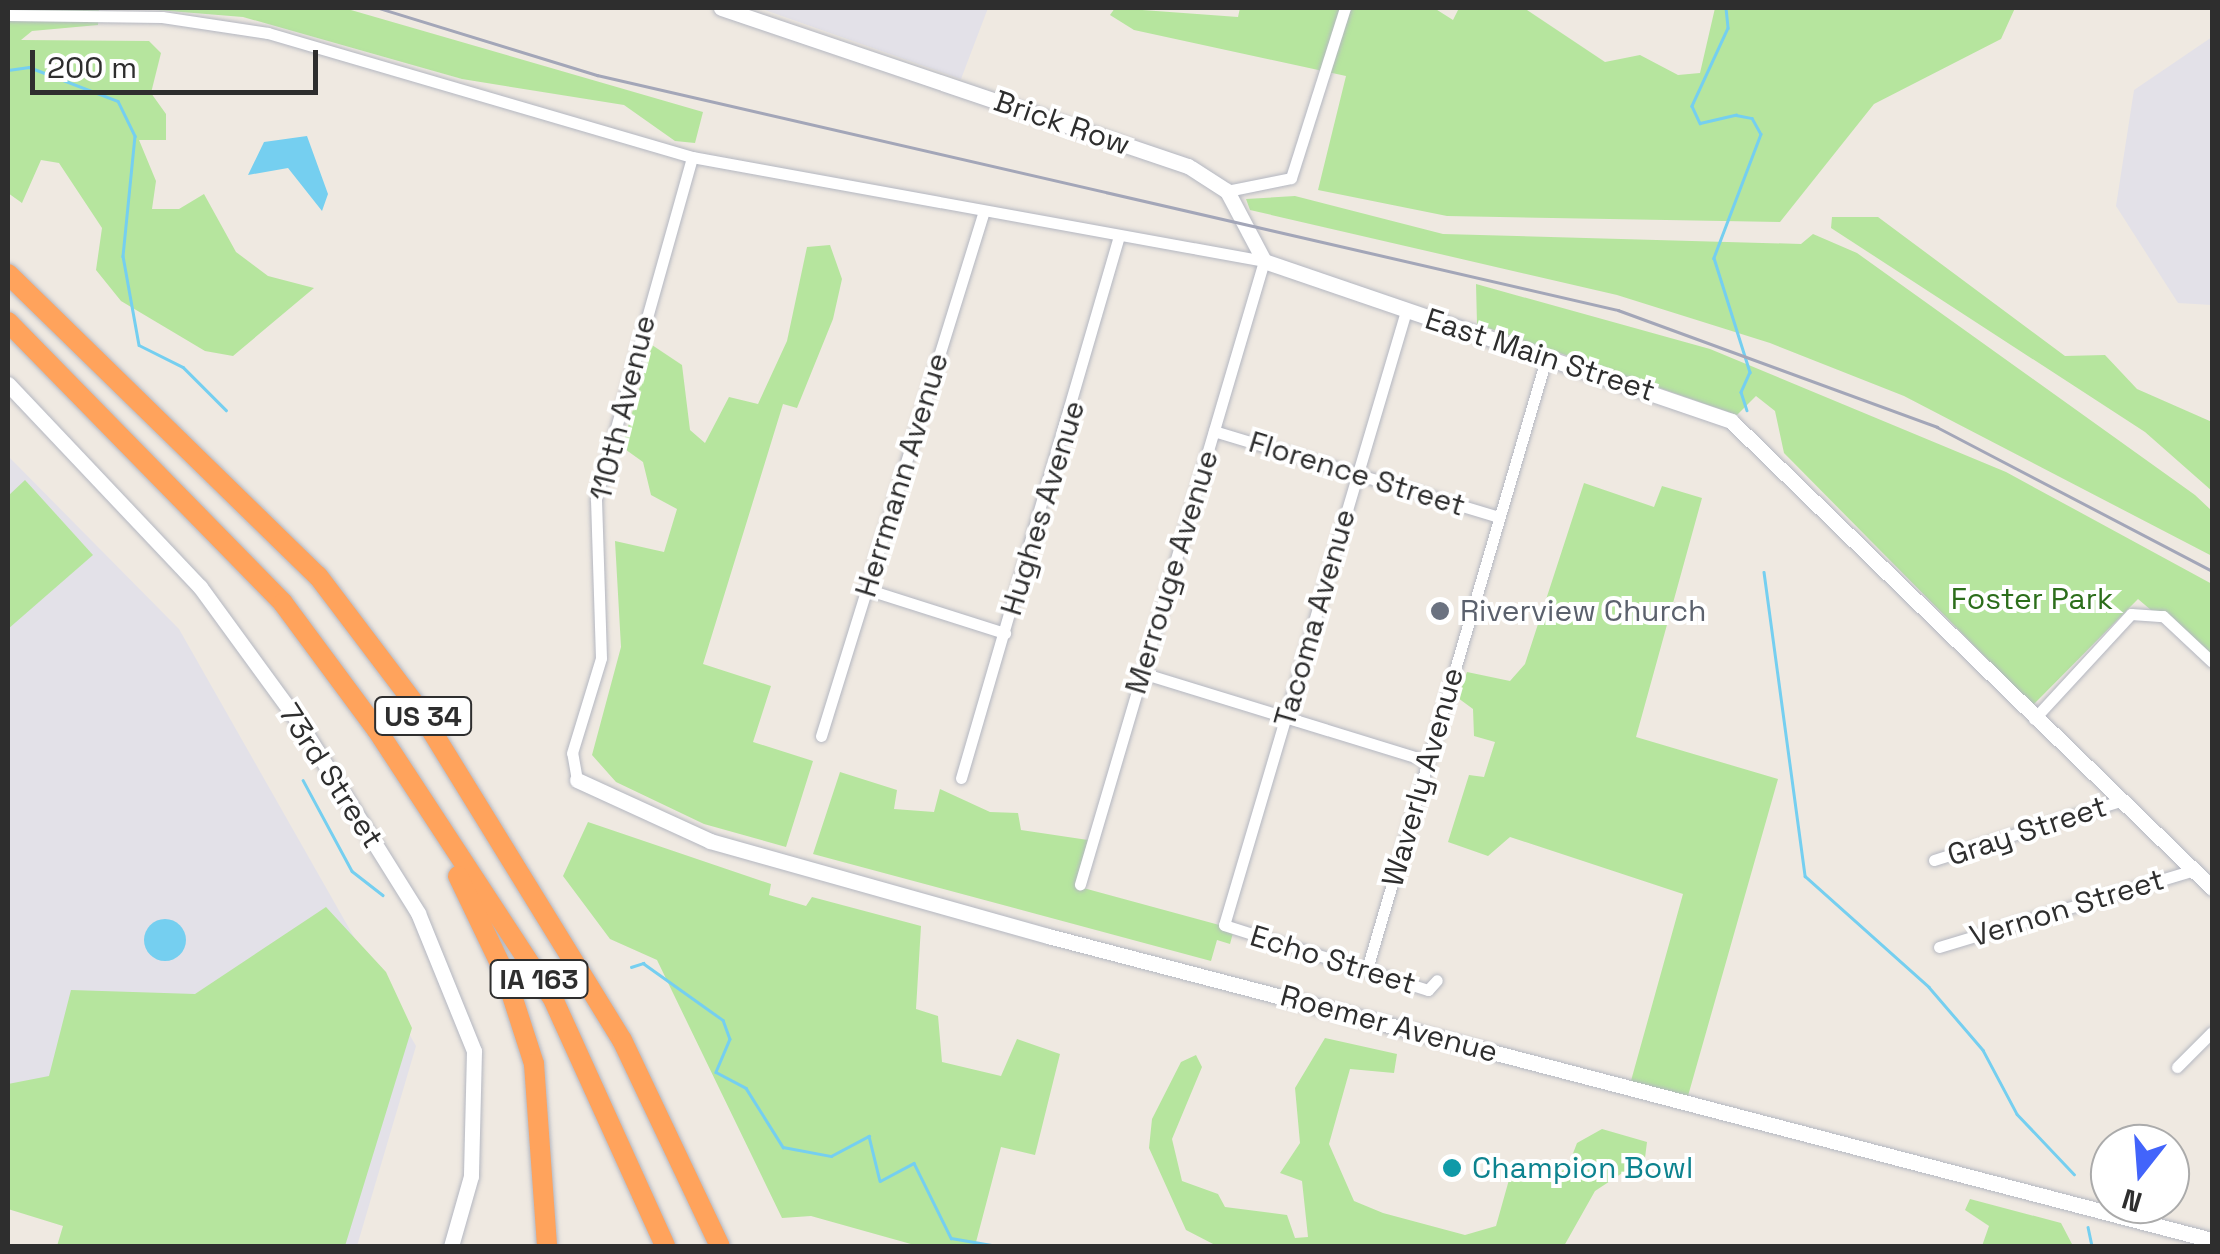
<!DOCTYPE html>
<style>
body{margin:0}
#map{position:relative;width:2220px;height:1254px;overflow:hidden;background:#efe9e1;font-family:"Space Grotesk",sans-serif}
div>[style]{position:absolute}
.industrial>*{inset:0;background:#e3e1e8}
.green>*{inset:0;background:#b6e59e}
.water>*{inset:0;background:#75cff0}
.round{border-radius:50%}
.stream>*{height:2.5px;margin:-1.25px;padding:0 1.25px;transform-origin:1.25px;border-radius:1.25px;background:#75cff0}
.roads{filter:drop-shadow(0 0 2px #b4b7c1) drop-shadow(0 0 2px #b4b7c1)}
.street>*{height:11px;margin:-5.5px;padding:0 5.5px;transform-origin:5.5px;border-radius:5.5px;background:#fff}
.secondary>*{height:15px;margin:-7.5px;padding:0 7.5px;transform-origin:7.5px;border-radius:7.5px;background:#fff}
.highway>*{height:20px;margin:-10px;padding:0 10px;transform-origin:10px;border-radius:10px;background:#ffa35c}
.rail>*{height:2.5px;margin:-1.25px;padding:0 1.25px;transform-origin:1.25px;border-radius:1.25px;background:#a3a6b8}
.dots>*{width:28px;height:28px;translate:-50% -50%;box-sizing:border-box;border:5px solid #fff;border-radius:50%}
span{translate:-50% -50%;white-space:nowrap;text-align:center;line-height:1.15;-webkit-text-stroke:8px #fff;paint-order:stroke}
.shield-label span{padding:2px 8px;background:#fff;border:2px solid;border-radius:8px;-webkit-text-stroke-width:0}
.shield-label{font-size:28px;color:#2e2e2e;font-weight:700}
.street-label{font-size:30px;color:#2e2e2e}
.park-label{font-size:30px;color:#2c6e1b}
.worship-label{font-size:30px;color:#5b616d}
.left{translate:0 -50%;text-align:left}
.culture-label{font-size:30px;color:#0d838f}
.frame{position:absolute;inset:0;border:10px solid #2e2e2e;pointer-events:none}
.north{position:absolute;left:2090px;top:1124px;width:100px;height:100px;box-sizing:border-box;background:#fff;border:2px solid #ababab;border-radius:50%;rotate:197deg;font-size:28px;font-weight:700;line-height:40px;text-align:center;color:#2e2e2e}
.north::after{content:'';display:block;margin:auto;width:35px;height:45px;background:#4264fb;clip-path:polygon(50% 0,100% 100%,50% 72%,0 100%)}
.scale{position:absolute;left:30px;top:50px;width:288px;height:45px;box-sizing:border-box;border:5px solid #2e2e2e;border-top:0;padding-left:12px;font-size:30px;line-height:35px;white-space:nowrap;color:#2e2e2e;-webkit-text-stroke:8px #fff;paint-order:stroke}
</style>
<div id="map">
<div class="industrial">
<i style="clip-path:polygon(759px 8px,988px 8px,961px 79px)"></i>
<i style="clip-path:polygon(2212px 37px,2212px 305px,2178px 303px,2116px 206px,2134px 90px)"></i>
<i style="clip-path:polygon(8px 456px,179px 629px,416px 1046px,357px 1246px,257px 1246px,8px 1168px)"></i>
</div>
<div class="green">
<i style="clip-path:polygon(8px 8px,99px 8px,98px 25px,32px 31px,21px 40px,149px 41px,161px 53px,151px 93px,166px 114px,166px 140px,139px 140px,156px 181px,152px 209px,179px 209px,204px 194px,236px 252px,268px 276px,314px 288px,233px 356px,205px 351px,121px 301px,96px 270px,102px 228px,59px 163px,41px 160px,22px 203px,8px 193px)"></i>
<i style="clip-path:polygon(132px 8px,344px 8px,703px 112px,695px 143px,675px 141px,624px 105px,462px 79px,243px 17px)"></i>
<i style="clip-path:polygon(1115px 8px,1238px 17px,1240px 8px,1434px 8px,1453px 20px,1459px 8px,1524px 8px,1605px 62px,1640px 55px,1678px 75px,1700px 73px,1715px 8px,2015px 8px,2001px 39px,1874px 104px,1780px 222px,1447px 216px,1318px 190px,1346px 76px,1134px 30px,1110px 15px)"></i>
<i style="clip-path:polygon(1295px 196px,1443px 234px,1801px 244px,1813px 234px,1857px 253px,2195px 495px,2212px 511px,2212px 556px,1904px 396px,1770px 343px,1617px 295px,1250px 210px,1246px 199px)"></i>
<i style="clip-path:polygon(1832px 217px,1878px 217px,2065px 356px,2105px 355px,2137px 389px,2212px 422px,2212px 491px,2145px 432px,1831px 228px)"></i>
<i style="clip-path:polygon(830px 245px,842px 279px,833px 319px,797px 408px,783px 404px,703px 664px,771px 686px,753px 742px,813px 761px,786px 847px,704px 824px,616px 782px,592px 755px,621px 647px,615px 541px,664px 552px,677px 509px,651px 495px,643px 462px,622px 447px,652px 345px,682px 365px,690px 430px,705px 443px,729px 397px,758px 404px,787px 341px,807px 247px)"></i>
<i style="clip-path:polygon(1476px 284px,1710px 349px,2006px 472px,2212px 584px,2212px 662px,2138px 599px,2033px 705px,1784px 453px,1775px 411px,1756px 396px,1737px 415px,1477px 324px)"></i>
<i style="clip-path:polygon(25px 480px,93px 555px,8px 629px,8px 496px)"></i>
<i style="clip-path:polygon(1584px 483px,1654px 507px,1662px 486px,1702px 498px,1636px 737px,1778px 779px,1686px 1103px,1629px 1088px,1683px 894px,1510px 837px,1488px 856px,1448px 842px,1469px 775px,1484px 777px,1495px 742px,1474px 736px,1473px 709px,1458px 698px,1467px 672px,1510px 681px,1525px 664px)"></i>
<i style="clip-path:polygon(840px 772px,897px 790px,894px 809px,934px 812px,940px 789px,990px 812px,1018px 813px,1021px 830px,1088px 840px,1076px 886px,1234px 929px,1230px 944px,1217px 940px,1211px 961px,813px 854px)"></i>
<i style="clip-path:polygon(588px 822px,771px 884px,769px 895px,806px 906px,812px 897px,921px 926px,916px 1009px,938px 1016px,942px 1062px,1001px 1076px,1017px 1039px,1060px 1054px,1035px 1155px,1001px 1147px,975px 1246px,918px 1246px,811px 1216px,782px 1218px,657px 960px,610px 939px,563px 876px)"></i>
<i style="clip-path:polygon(326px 907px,386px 972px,412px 1028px,345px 1246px,57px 1246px,63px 1226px,8px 1209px,8px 1084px,49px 1076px,71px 990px,195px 994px)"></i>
<i style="clip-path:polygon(1325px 1038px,1397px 1054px,1394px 1073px,1350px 1069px,1329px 1144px,1354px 1201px,1383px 1213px,1465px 1235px,1496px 1226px,1512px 1169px,1543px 1177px,1567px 1169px,1577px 1143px,1602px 1129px,1647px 1142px,1645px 1158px,1595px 1191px,1564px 1246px,1217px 1246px,1186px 1230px,1149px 1148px,1152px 1119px,1181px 1062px,1196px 1055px,1202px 1067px,1172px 1139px,1182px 1181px,1218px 1194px,1225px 1207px,1287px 1215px,1295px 1238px,1308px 1237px,1302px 1181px,1280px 1173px,1300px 1143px,1295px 1088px)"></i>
<i style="clip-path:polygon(1970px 1199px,2061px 1223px,2073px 1246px,1982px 1246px,1989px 1226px,1965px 1210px)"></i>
</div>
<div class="water">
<i style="clip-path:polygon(307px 136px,328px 194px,322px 211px,288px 168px,248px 175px,264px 142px)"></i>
<i class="round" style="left:144px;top:919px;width:42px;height:42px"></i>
</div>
<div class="stream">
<i style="left:1726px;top:8px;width:20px;rotate:84deg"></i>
<i style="left:1728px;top:28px;width:86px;rotate:114.8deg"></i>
<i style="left:1692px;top:106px;width:19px;rotate:65deg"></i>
<i style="left:1700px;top:123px;width:37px;rotate:-13deg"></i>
<i style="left:1736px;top:115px;width:16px;rotate:11deg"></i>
<i style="left:1752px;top:118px;width:18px;rotate:61deg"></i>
<i style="left:1761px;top:134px;width:133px;rotate:110.8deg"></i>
<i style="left:1714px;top:258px;width:120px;rotate:72.5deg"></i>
<i style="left:1750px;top:372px;width:22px;rotate:114deg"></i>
<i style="left:1741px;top:392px;width:19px;rotate:72deg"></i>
<i style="left:8px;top:70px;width:21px;rotate:-8deg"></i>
<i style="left:29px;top:67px;width:95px;rotate:20.9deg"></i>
<i style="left:118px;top:101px;width:39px;rotate:64deg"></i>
<i style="left:135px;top:136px;width:121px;rotate:95.7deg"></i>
<i style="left:123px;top:256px;width:90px;rotate:79.8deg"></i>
<i style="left:139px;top:345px;width:49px;rotate:26.6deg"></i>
<i style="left:183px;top:367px;width:61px;rotate:45deg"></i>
<i style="left:1764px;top:572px;width:307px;rotate:82.3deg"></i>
<i style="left:1805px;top:876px;width:166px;rotate:41.8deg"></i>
<i style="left:1929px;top:987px;width:83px;rotate:49.4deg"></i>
<i style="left:1983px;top:1050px;width:72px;rotate:62deg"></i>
<i style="left:2017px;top:1114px;width:83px;rotate:46.5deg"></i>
<i style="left:303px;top:780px;width:103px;rotate:61.7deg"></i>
<i style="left:352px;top:871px;width:39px;rotate:38deg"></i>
<i style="left:631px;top:967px;width:13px;rotate:-18deg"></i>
<i style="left:643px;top:963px;width:98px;rotate:35.5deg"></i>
<i style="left:723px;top:1020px;width:20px;rotate:70deg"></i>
<i style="left:730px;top:1039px;width:36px;rotate:113deg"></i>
<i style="left:716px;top:1072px;width:34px;rotate:28deg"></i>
<i style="left:746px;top:1088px;width:70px;rotate:57.9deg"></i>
<i style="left:783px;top:1147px;width:49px;rotate:10.6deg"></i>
<i style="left:831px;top:1156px;width:43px;rotate:-27.8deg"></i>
<i style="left:869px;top:1136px;width:46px;rotate:76.3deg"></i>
<i style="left:880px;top:1181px;width:38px;rotate:-28deg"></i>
<i style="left:914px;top:1163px;width:84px;rotate:63.7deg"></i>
<i style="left:951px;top:1238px;width:48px;rotate:9.7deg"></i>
<i style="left:2088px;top:1227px;width:19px;rotate:78deg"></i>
</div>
<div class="roads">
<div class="street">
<i style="left:8px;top:15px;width:154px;rotate:0.7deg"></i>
<i style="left:162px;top:17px;width:107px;rotate:8.6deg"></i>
<i style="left:268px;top:33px;width:442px;rotate:16.3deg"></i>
<i style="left:692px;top:157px;width:581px;rotate:10.3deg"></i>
<i style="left:1264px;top:261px;width:650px;rotate:106.45deg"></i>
<i style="left:1227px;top:191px;width:65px;rotate:-11.5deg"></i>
<i style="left:1291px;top:178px;width:178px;rotate:-72.4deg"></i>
<i style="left:1406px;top:311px;width:640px;rotate:106.51deg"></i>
<i style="left:1224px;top:925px;width:214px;rotate:17.7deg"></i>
<i style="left:1428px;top:990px;width:13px;rotate:-48deg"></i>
<i style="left:1214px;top:431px;width:298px;rotate:16.8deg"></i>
<i style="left:866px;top:589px;width:146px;rotate:17.6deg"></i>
<i style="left:1142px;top:673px;width:299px;rotate:17.1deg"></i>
<i style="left:2034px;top:719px;width:143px;rotate:-47.3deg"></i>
<i style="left:2131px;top:614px;width:32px;rotate:4deg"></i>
<i style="left:2163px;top:616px;width:67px;rotate:43.2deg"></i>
<i style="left:821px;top:736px;width:547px;rotate:-72.76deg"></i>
<i style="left:961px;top:778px;width:565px;rotate:-73.75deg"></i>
<i style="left:577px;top:780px;width:27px;rotate:-100deg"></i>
<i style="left:572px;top:753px;width:99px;rotate:-73deg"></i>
<i style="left:601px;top:658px;width:159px;rotate:-91.8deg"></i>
<i style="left:596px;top:499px;width:355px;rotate:-74.3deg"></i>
<i style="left:1934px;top:860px;width:195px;rotate:-17.6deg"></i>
<i style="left:1939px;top:947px;width:266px;rotate:-16.8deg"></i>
<i style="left:1367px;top:969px;width:639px;rotate:-73.64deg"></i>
<i style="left:2177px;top:1067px;width:49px;rotate:-45deg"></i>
</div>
<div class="secondary">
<i style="left:721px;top:8px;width:493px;rotate:18.7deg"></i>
<i style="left:1188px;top:166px;width:46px;rotate:32.7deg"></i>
<i style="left:1227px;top:191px;width:79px;rotate:62.1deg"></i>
<i style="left:1264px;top:261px;width:494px;rotate:18.9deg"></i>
<i style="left:1731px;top:421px;width:670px;rotate:44.15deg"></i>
<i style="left:8px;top:384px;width:279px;rotate:46.6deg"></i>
<i style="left:200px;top:587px;width:170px;rotate:53.9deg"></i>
<i style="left:300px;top:724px;width:223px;rotate:58deg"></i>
<i style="left:418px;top:913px;width:149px;rotate:67.9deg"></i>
<i style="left:474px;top:1051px;width:125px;rotate:91.4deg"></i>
<i style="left:471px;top:1176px;width:73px;rotate:105.9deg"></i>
<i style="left:577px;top:780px;width:146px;rotate:24.6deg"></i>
<i style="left:710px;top:841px;width:351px;rotate:15.7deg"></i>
<i style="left:1048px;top:936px;width:1203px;rotate:14.64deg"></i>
</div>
<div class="highway">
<i style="left:8px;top:274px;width:433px;rotate:44.3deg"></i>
<i style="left:318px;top:576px;width:164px;rotate:52.9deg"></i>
<i style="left:417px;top:707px;width:391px;rotate:58.4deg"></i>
<i style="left:622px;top:1040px;width:228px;rotate:64.6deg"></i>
<i style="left:8px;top:322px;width:393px;rotate:45.6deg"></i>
<i style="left:283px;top:603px;width:158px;rotate:53.5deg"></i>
<i style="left:377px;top:730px;width:324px;rotate:56.8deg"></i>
<i style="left:554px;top:1001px;width:269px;rotate:65.6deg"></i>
<i style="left:458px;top:876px;width:109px;rotate:64.4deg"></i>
<i style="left:505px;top:974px;width:95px;rotate:72.1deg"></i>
<i style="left:534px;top:1064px;width:182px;rotate:85.9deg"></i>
</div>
</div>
<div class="rail">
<i style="left:379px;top:8px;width:228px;rotate:17.1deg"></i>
<i style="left:597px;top:75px;width:1048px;rotate:12.96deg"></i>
<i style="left:1618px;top:310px;width:340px;rotate:20.1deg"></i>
<i style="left:1937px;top:427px;width:310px;rotate:27.6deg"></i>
</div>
<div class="dots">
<i style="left:1440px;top:611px;background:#6b7280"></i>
<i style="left:1452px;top:1168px;background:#0f9aa8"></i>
</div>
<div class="shield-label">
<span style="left:423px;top:716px">US 34</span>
<span style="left:539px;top:979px">IA 163</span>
</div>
<div class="street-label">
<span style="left:1062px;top:123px;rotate:19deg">Brick Row</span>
<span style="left:1540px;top:355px;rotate:18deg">East Main Street</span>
<span style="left:623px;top:408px;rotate:-76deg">110th Avenue</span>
<span style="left:1357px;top:474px;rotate:17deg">Florence Street</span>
<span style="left:902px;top:475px;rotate:-73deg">Herrmann Avenue</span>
<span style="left:1043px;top:508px;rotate:-73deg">Hughes Avenue</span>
<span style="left:1172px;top:572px;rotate:-73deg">Merrouge Avenue</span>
<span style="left:1315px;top:618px;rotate:-74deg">Tacoma Avenue</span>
<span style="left:331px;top:776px;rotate:57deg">73rd Street</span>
<span style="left:1423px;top:777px;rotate:-74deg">Waverly Avenue</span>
<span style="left:2027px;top:831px;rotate:-18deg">Gray Street</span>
<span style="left:2067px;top:908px;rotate:-17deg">Vernon Street</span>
<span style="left:1333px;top:960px;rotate:17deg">Echo Street</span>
<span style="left:1389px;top:1024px;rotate:15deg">Roemer Avenue</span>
</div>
<div class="park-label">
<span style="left:2032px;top:599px">Foster Park</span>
</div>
<div class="worship-label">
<span class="left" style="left:1460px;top:611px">Riverview Church</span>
</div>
<div class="culture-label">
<span class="left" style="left:1472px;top:1168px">Champion Bowl</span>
</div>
<div class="frame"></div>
<div class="north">N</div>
<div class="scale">200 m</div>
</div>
